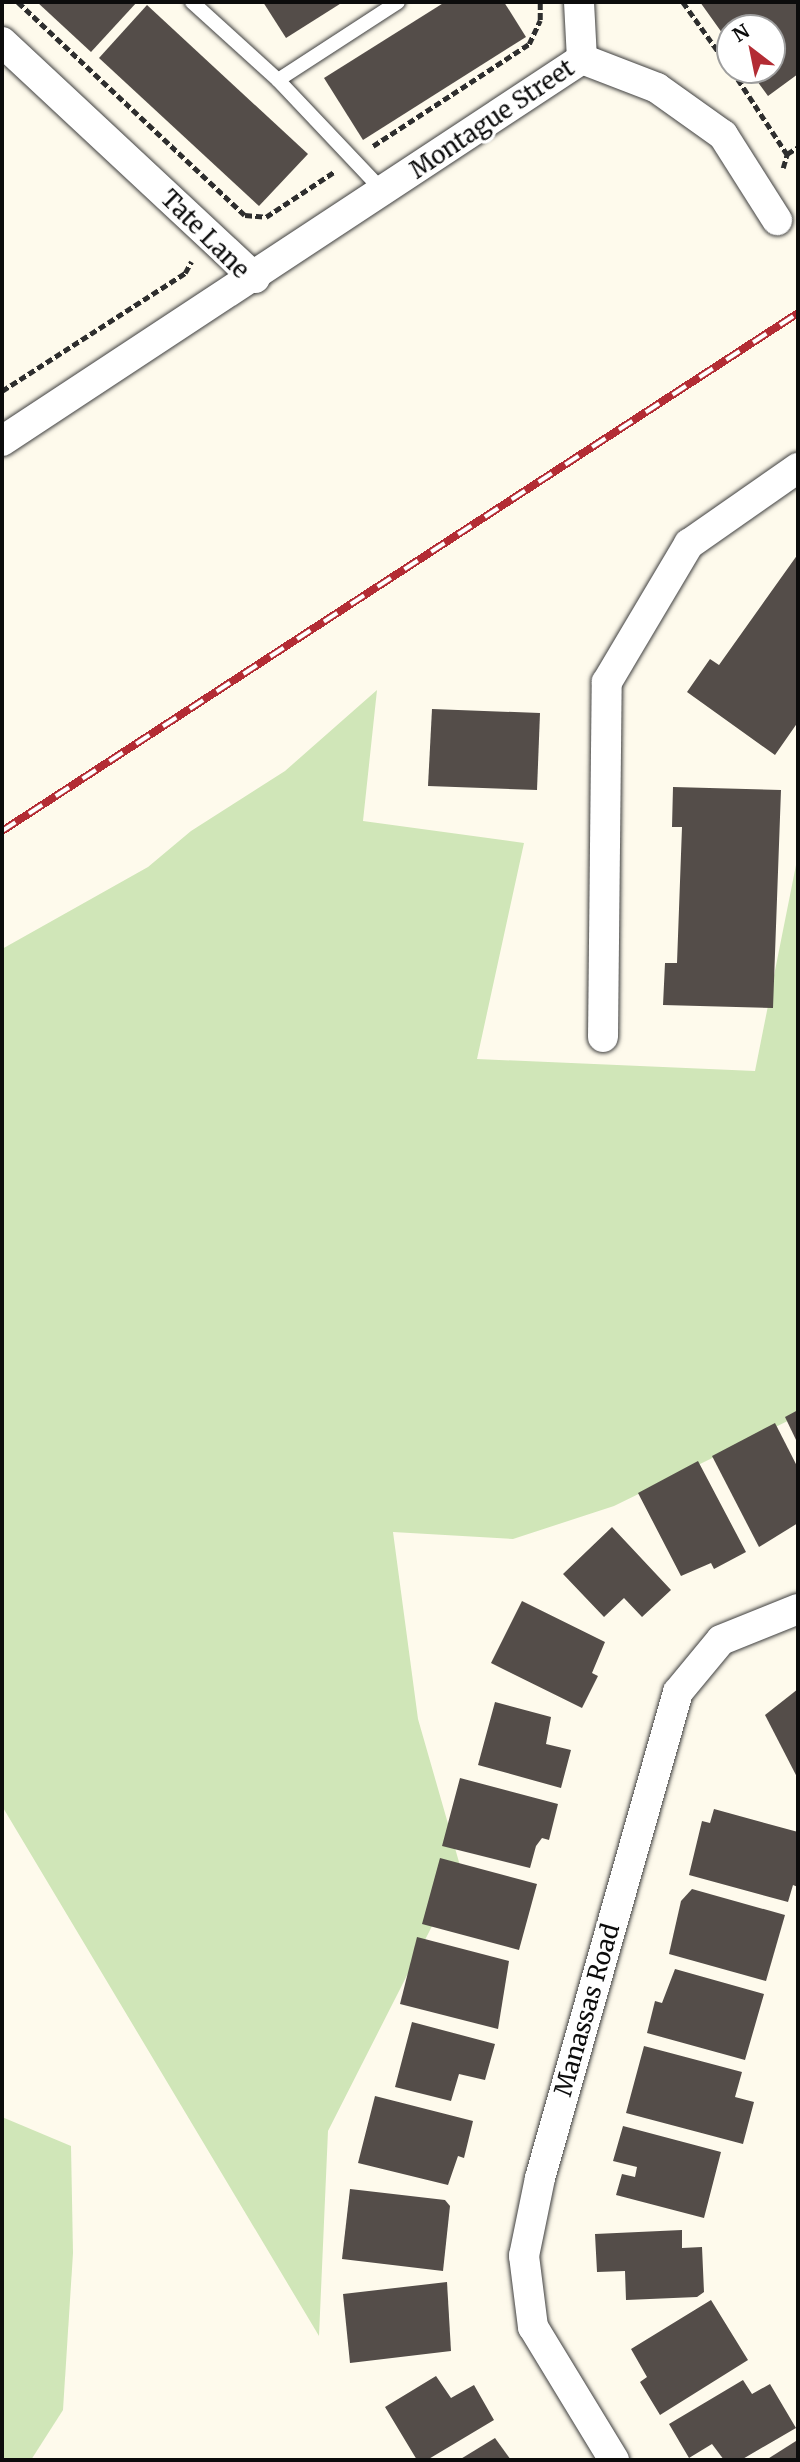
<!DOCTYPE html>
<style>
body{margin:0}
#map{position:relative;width:800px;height:2462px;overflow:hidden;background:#fefaec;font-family:Merriweather,serif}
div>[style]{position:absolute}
.green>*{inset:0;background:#d0e6b8}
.building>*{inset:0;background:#544d49}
.path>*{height:4.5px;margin-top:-2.25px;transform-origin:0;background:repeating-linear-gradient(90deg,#2e2e2e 0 7px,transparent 0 10.5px)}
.roads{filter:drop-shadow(0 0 2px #3f3f3f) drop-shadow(0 0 2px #3f3f3f)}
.service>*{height:14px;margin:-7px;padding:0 7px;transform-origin:7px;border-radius:7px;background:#fff}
.minor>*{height:30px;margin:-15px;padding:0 15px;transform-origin:15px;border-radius:15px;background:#fff}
.rail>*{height:8px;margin-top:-4px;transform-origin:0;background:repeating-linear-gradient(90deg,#fff 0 16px,#b32c34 0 32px);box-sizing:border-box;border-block:2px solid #b32c34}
span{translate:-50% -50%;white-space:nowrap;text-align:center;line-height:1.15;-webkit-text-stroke:7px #fff;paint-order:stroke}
.street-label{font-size:24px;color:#0c0c0c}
.frame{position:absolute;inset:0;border:4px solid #0c0c0c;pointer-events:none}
.north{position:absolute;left:716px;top:14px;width:70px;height:70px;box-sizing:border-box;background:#fff;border:2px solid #9e9e9e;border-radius:50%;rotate:328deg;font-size:19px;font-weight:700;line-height:28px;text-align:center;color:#0c0c0c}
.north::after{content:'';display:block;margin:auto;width:24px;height:32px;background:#b32c34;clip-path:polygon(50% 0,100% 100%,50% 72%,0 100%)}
</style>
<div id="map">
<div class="green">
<i style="clip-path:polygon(377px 690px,363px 821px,524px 843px,477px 1059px,755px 1071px,798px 855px,798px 1416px,614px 1506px,513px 1539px,393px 1532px,418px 1719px,461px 1869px,328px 2131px,319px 2336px,2px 1806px,2px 949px,148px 867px,191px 831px,285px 771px)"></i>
<i style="clip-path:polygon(2px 2117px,71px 2146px,73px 2253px,63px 2410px,31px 2460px,2px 2460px)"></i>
</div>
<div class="building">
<i style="clip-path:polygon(37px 2px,137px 2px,91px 52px)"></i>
<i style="clip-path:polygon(263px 2px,343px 2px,286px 38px)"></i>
<i style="clip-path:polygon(445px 2px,504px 2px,526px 37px,363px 140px,324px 78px)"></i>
<i style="clip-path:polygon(700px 2px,797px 2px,798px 74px,768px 96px,749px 70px,772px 70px,772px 28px,730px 28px,730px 44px)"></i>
<i style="clip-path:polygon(147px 5px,308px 154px,259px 206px,99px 58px)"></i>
<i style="clip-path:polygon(798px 554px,798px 722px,775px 755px,687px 692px,710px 659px,719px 665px)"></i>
<i style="clip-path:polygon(432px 709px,540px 713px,537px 790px,428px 786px)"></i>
<i style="clip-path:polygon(673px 787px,781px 790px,773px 1008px,663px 1005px,665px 963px,677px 963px,682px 827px,672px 827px)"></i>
<i style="clip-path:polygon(798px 1410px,798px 1444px,785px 1417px)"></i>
<i style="clip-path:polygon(775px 1423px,798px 1468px,798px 1523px,759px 1547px,712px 1456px)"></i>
<i style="clip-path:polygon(698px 1461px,746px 1552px,714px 1569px,711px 1563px,681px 1576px,638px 1493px)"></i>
<i style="clip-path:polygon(612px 1527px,671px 1590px,642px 1617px,624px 1598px,604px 1617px,563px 1574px)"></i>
<i style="clip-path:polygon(522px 1601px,605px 1642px,592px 1673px,598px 1676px,582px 1708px,491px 1663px)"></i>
<i style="clip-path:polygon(798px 1689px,798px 1779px,765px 1715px)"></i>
<i style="clip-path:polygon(495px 1702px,551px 1717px,546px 1744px,571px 1750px,561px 1788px,478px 1765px)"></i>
<i style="clip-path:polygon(460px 1778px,558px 1804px,549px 1840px,542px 1838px,536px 1846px,530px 1868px,442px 1846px)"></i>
<i style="clip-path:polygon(714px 1809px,798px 1832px,798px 1887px,793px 1885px,788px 1902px,689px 1875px,702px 1821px,710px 1823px)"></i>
<i style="clip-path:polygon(440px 1858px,537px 1884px,519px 1950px,422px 1924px)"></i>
<i style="clip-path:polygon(692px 1889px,785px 1915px,766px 1981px,669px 1954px,681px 1901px)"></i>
<i style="clip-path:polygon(417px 1937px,509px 1961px,498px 2029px,400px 2004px)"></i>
<i style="clip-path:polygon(675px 1969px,764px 1994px,745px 2060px,647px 2033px,655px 2001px,662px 2003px)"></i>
<i style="clip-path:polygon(412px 2022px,495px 2044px,485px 2080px,459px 2074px,451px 2101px,395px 2087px)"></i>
<i style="clip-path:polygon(644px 2046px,742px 2072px,735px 2097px,754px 2102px,743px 2144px,626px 2113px)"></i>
<i style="clip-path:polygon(375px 2096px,473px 2121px,464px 2158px,458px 2156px,448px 2185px,358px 2163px)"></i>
<i style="clip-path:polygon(623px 2126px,721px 2152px,704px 2218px,616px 2195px,622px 2174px,635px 2177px,637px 2167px,613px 2161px)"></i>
<i style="clip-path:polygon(350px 2189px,445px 2200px,450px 2206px,443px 2271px,342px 2259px)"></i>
<i style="clip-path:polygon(682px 2230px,682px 2248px,702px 2247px,704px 2292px,697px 2297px,626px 2300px,625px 2271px,597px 2272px,595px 2234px)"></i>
<i style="clip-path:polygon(447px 2282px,451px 2351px,350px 2363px,343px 2294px)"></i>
<i style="clip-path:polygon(711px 2300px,748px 2360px,660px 2415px,640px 2382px,647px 2377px,631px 2349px)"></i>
<i style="clip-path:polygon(436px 2376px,451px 2398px,474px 2385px,494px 2420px,427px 2460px,417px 2460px,385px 2407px)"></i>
<i style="clip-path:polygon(743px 2380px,752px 2394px,770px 2384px,796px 2428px,741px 2460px,724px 2460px,712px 2444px,689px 2458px,669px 2424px)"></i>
<i style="clip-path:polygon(495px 2438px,511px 2460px,459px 2460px)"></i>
<i style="clip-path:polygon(796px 2441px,798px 2460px,766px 2460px)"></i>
</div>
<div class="path">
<i style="left:18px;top:2px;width:311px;rotate:43.2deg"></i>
<i style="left:245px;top:215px;width:21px;rotate:5deg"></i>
<i style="left:266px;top:217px;width:82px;rotate:-33.5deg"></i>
<i style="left:683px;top:2px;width:81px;rotate:54.5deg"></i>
<i style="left:732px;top:70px;width:100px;rotate:56.8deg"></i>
<i style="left:787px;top:154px;width:13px;rotate:-32deg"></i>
<i style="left:373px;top:146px;width:186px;rotate:-33.2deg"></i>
<i style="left:529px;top:44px;width:26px;rotate:-65deg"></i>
<i style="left:540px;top:20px;width:18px;rotate:-90deg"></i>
<i style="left:783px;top:168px;width:15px;rotate:-74deg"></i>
<i style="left:2px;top:391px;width:218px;rotate:-32.8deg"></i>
<i style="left:185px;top:273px;width:13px;rotate:-61deg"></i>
</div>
<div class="roads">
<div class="service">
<i style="left:192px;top:2px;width:116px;rotate:42.2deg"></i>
<i style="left:278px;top:80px;width:154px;rotate:46.6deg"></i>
<i style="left:278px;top:80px;width:143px;rotate:-33deg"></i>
</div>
<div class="minor">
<i style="left:579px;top:2px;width:57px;rotate:87deg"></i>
<i style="left:2px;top:42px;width:346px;rotate:43deg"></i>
<i style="left:582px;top:59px;width:80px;rotate:21.1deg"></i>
<i style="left:657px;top:88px;width:81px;rotate:35.5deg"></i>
<i style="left:723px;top:135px;width:101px;rotate:57.6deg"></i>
<i style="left:2px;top:441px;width:694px;rotate:-33.37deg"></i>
<i style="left:603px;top:1037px;width:355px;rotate:-89.4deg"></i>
<i style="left:607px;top:682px;width:161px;rotate:-59.3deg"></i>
<i style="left:689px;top:544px;width:133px;rotate:-34.9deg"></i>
<i style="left:614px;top:2460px;width:156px;rotate:-121.3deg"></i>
<i style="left:533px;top:2327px;width:72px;rotate:-97.2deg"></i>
<i style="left:524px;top:2256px;width:80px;rotate:-78.4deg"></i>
<i style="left:540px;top:2178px;width:505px;rotate:-74.15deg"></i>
<i style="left:678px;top:1692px;width:67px;rotate:-50.4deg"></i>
<i style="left:721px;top:1640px;width:83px;rotate:-21.9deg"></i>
</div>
</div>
<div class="rail">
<i style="left:2px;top:831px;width:950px;rotate:-33.05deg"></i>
</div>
<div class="street-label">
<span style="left:492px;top:119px;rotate:-34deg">Montague Street</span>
<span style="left:205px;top:234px;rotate:45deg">Tate Lane</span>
<span style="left:587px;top:2010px;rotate:-74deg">Manassas Road</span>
</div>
<div class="frame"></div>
<div class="north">N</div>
</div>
